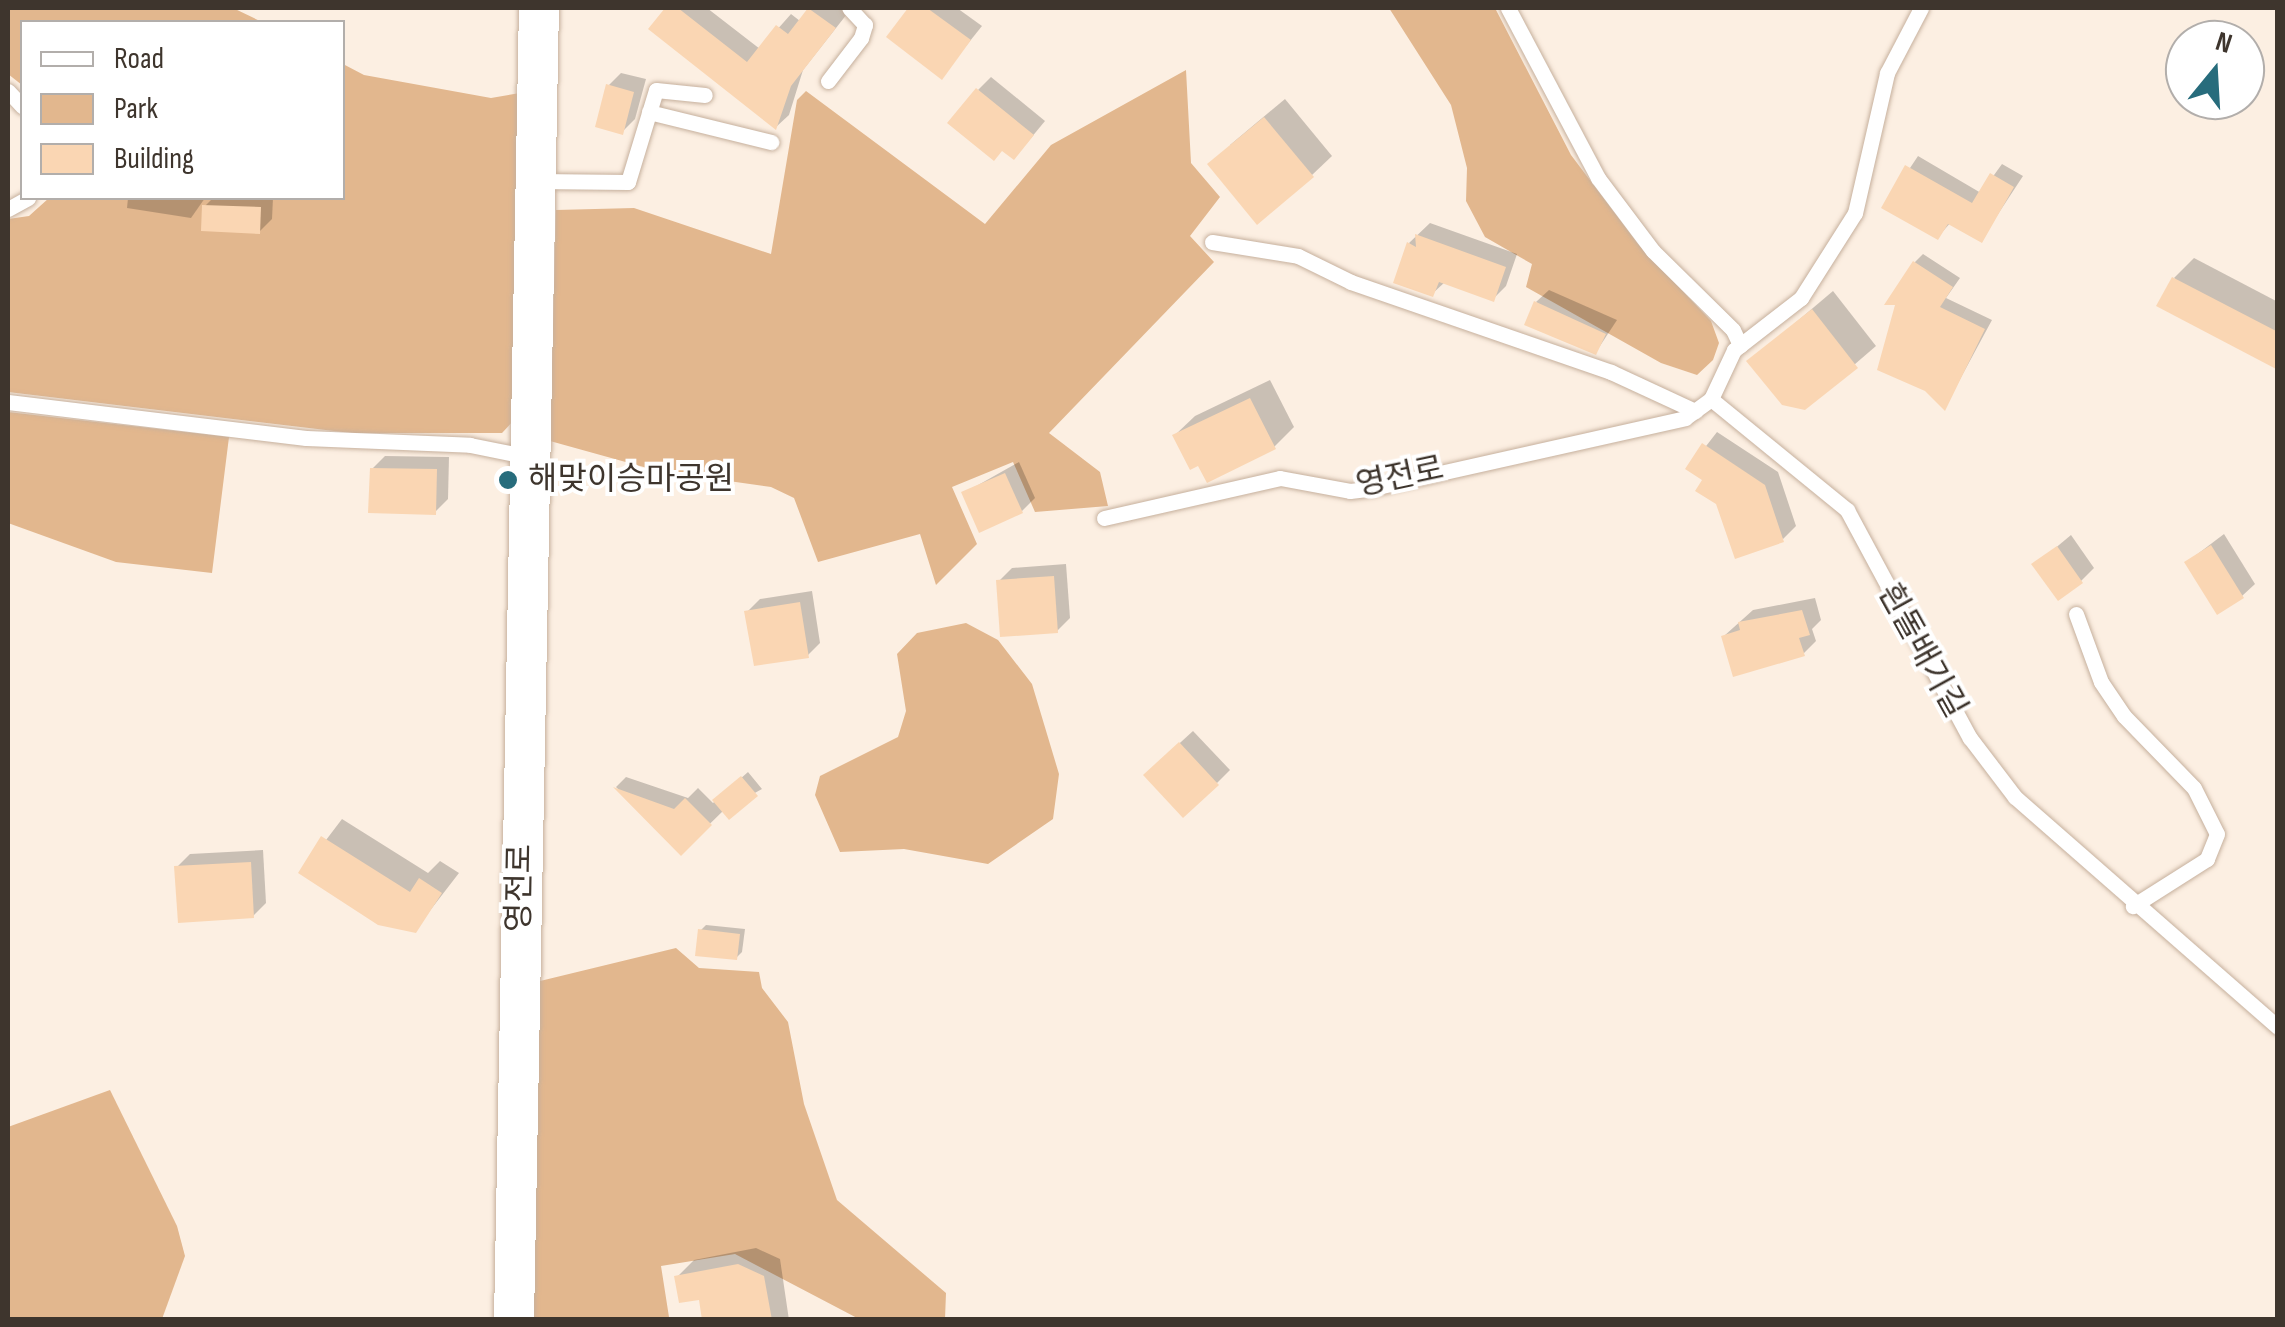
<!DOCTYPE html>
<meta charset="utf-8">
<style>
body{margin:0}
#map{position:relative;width:2285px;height:1327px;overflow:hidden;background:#fcefe2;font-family:"Sofia Sans Condensed","Noto Sans KR",sans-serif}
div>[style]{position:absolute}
.green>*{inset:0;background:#e2b78e}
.shadow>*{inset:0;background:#0003}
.building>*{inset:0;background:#fad6b3}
.roads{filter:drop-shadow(0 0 2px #c6b09d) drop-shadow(0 0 2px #c6b09d)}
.service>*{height:15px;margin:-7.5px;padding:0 7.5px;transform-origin:7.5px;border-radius:7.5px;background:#fff}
.tertiary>*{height:40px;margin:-20px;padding:0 20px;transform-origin:20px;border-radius:20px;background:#fff}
.dots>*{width:28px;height:28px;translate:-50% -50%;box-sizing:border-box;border:5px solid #fff;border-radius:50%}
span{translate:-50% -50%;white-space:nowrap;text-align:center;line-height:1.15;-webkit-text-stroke:8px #fff;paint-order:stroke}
.street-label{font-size:32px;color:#3e352d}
.poi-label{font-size:32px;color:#3e352d}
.left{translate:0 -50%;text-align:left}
.frame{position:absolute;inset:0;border:10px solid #3e352d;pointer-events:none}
.legend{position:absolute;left:20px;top:20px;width:325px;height:180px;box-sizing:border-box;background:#fff;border:2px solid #b2aeab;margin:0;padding:12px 18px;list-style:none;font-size:30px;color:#3e352d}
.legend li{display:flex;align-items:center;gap:20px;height:50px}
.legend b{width:50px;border:2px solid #b2aeab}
.north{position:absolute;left:2165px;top:20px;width:100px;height:100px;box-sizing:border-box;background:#fff;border:2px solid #b2aeab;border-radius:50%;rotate:18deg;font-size:28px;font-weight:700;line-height:40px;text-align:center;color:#3e352d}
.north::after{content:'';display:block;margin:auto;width:35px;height:45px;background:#276c7c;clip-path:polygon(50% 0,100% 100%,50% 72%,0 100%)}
</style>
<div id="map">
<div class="green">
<i style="clip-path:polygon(8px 8px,233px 8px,262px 22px,22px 22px,22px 85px,8px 74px)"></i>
<i style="clip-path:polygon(1389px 8px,1495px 8px,1571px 155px,1638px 244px,1711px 321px,1719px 343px,1713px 360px,1697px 375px,1661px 363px,1526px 287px,1532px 264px,1485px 237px,1466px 201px,1467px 168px,1451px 105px)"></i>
<i style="clip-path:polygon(343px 64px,364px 75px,491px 98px,520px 93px,515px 419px,502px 433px,351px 433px,8px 392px,8px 219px,29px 216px,49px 198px,342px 198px)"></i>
<i style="clip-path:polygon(1186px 70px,1191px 163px,1220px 197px,1190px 236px,1214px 262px,1049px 433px,1100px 472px,1108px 506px,1035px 512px,1013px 462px,952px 487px,977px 544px,936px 585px,920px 534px,818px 562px,794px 498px,771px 487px,658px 471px,550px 441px,556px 210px,634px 208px,771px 254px,797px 100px,806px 91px,985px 224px,1051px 145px)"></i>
<i style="clip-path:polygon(8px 412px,229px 437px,212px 573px,116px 562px,8px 523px)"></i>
<i style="clip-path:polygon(966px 623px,998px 640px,1032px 684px,1059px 774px,1053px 819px,988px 864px,904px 849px,840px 852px,815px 795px,820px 776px,898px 737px,906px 711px,897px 654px,917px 633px)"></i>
<i style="clip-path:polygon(676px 948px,699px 968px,759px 972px,762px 988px,788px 1022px,804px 1104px,837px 1200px,946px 1293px,945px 1319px,859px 1319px,735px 1254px,661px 1266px,669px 1317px,662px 1319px,532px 1320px,536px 982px)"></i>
<i style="clip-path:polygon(110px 1090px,177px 1226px,185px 1256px,162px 1319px,8px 1319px,8px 1127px)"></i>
</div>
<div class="shadow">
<i style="clip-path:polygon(668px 8px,707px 8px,760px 49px,791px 14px,800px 21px,811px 8px,844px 8px,847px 14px,803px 70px,789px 115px,776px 127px,652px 29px)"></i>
<i style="clip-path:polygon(911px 8px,957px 8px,982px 26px,942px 76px,889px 37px)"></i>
<i style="clip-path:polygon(621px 73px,646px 79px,635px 119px,622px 132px,608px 86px)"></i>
<i style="clip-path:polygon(991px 77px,1045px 121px,1026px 144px,978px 90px)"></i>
<i style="clip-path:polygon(1285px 99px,1332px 156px,1312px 175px,1230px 145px)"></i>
<i style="clip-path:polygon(1918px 156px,1981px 193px,2002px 164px,2023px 176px,1981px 240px,1951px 222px,1938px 237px,1884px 207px)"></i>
<i style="clip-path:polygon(128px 198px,205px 198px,191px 218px,127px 208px)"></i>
<i style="clip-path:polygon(213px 198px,273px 198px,272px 219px,259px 232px,205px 206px)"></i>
<i style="clip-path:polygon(1430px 223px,1517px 254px,1506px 286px,1493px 299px,1445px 282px,1432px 294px,1409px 243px)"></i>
<i style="clip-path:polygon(1923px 254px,1960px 278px,1946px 298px,1992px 320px,1945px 407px,1926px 389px,1915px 262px)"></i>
<i style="clip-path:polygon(2194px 258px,2278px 302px,2278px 367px,2174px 278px)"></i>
<i style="clip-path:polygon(1549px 290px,1617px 320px,1596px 352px,1536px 302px)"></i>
<i style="clip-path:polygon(1833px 291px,1876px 346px,1804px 408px,1750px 361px)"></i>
<i style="clip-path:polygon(1270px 380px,1294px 427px,1274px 447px,1200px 463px,1175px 435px,1195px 416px)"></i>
<i style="clip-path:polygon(1717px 432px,1778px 472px,1796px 526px,1783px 539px,1718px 503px,1706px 479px,1689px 468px)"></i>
<i style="clip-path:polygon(385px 456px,449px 457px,448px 499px,435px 512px,372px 469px)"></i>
<i style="clip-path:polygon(1019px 462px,1035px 498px,1022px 511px,964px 493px)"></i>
<i style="clip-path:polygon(2224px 534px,2255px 584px,2242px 596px,2187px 562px)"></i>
<i style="clip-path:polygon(2071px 535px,2094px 568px,2081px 581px,2035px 565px)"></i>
<i style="clip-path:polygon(1066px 564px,1070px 618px,1057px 631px,999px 581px,1012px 568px)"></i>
<i style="clip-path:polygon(812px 591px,820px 643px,807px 656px,747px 612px,760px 599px)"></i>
<i style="clip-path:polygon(1815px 598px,1821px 620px,1812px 629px,1816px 641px,1803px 654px,1724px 636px,1753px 610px)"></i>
<i style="clip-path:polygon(1193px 731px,1230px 770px,1217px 783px,1159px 762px)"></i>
<i style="clip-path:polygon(748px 772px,762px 789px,724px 810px,681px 852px,616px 787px,626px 777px,688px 798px,698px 788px,713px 803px)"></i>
<i style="clip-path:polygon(342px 819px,428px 873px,440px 861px,459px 873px,415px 930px,301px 873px)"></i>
<i style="clip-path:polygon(263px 850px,266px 903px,253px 916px,177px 867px,190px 854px)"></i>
<i style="clip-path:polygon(706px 925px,745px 929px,742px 952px,736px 958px,700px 931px)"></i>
<i style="clip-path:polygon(756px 1248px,780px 1259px,789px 1320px,705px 1320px,701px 1297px,677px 1277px,694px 1260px)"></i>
</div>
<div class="building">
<i style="clip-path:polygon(665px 8px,678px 8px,747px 62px,776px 25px,788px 34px,808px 8px,836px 28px,791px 86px,776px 130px,648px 29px)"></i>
<i style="clip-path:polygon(908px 8px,927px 8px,971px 40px,942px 80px,886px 37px)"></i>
<i style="clip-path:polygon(606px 84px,634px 92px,623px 135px,595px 127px)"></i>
<i style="clip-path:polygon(976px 88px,1034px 135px,1014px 160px,1002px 151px,994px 161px,947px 123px)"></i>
<i style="clip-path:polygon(1264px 117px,1314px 177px,1257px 225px,1207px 164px)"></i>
<i style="clip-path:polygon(1905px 165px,1972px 203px,1990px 173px,2014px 187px,1982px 243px,1948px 224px,1938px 240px,1881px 208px)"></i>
<i style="clip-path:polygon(202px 205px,261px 207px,260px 234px,201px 231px)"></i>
<i style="clip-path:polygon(1415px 234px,1506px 267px,1494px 302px,1439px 282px,1433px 297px,1393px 283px,1407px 242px,1416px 247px)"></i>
<i style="clip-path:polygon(1913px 261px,1953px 287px,1940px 307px,1985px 329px,1945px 411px,1925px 391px,1877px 370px,1895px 305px,1884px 305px)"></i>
<i style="clip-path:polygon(2172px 277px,2278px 332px,2278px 370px,2156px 306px)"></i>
<i style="clip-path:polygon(1534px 301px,1606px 334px,1596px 355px,1524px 325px)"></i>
<i style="clip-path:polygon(1812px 309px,1858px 368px,1805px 410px,1782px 405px,1746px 361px)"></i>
<i style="clip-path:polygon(1250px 398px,1276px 449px,1207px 483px,1198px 466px,1190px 470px,1172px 435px)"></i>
<i style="clip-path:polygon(1702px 443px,1765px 485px,1784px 542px,1735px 559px,1716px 504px,1695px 491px,1702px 480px,1685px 469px)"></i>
<i style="clip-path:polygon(370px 468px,437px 469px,436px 515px,368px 513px)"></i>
<i style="clip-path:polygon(1005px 473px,1023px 513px,979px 533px,961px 492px)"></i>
<i style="clip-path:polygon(2211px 545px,2244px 598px,2217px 615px,2184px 562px)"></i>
<i style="clip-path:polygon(2057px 546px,2083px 583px,2058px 601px,2031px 564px)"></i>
<i style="clip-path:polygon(1054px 576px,1058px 633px,1000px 637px,996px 580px)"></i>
<i style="clip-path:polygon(800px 602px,809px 658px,754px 666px,744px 611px)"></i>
<i style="clip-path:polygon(1802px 610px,1810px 635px,1799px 638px,1805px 656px,1733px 677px,1721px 636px,1740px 630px,1738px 622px)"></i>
<i style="clip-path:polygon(1179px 742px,1219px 785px,1183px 818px,1143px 775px)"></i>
<i style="clip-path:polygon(741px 776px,758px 796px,729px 820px,712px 800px)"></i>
<i style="clip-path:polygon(613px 787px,674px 809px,685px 798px,712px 825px,681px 856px)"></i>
<i style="clip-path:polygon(321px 836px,410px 892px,419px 878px,442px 893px,416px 933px,378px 925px,298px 873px)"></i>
<i style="clip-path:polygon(251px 862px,254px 918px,178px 923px,174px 866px)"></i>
<i style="clip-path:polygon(698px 929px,740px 934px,737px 960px,695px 956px)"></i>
<i style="clip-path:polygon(738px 1264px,764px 1276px,772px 1320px,702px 1320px,699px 1300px,679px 1303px,674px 1276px)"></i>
</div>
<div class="roads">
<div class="service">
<i style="left:1508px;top:8px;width:192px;rotate:62.1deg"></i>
<i style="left:1598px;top:178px;width:91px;rotate:53deg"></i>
<i style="left:1653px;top:251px;width:112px;rotate:44.6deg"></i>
<i style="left:1733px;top:330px;width:17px;rotate:65deg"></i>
<i style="left:828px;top:81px;width:54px;rotate:-52.5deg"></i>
<i style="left:861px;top:38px;width:14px;rotate:-73deg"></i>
<i style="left:865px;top:25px;width:23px;rotate:-133deg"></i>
<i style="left:8px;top:91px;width:21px;rotate:47deg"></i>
<i style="left:649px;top:112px;width:126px;rotate:13.8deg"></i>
<i style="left:537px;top:181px;width:91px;rotate:0.6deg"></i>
<i style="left:628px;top:182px;width:96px;rotate:-73.1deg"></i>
<i style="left:656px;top:90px;width:49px;rotate:5.8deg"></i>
<i style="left:8px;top:209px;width:23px;rotate:-29deg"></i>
<i style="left:1212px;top:242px;width:87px;rotate:9.2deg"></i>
<i style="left:1298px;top:256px;width:59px;rotate:26.1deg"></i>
<i style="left:1351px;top:282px;width:275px;rotate:19.1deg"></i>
<i style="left:1611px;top:372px;width:93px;rotate:24.9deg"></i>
<i style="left:1711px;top:399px;width:176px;rotate:39.2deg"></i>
<i style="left:1847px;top:510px;width:259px;rotate:61.7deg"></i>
<i style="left:1970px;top:738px;width:74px;rotate:52.7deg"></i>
<i style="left:2015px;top:797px;width:349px;rotate:41.2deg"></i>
<i style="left:8px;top:402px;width:300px;rotate:6.9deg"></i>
<i style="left:306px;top:438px;width:164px;rotate:2.4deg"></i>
<i style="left:470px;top:445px;width:61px;rotate:11.3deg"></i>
<i style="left:1104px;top:518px;width:180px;rotate:-12.8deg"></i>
<i style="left:1280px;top:478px;width:71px;rotate:10.5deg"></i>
<i style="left:1350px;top:491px;width:23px;rotate:-7deg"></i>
<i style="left:1373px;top:488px;width:320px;rotate:-12.6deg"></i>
<i style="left:1685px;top:418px;width:32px;rotate:-36deg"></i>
<i style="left:1711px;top:399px;width:54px;rotate:-64.9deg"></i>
<i style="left:1734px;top:350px;width:85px;rotate:-37.8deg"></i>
<i style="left:1801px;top:298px;width:101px;rotate:-57.6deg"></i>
<i style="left:1855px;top:213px;width:144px;rotate:-77.1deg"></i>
<i style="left:1887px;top:73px;width:73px;rotate:-62.4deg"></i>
<i style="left:2076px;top:614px;width:72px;rotate:69.8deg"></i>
<i style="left:2101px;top:682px;width:41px;rotate:55.9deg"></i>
<i style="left:2124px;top:716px;width:100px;rotate:45.8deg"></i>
<i style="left:2194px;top:788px;width:51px;rotate:63.4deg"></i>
<i style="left:2217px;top:834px;width:27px;rotate:112deg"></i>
<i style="left:2207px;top:859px;width:88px;rotate:147.6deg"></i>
</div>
<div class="tertiary">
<i style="left:514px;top:1320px;width:1312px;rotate:-88.91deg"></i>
</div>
</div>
<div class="dots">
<i style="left:508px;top:480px;background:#276c7c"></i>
</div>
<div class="street-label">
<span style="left:1400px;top:478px;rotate:-12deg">영전로</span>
<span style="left:1921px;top:651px;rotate:61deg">흰돌배기길</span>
<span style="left:521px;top:888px;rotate:-89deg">영전로</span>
</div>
<div class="poi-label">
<span class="left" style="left:528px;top:480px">해맞이승마공원</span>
</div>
<div class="frame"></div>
<ul class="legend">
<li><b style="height:12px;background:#fff"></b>Road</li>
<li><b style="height:28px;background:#e2b78e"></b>Park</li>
<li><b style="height:28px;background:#fad6b3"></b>Building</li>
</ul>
<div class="north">N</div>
</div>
